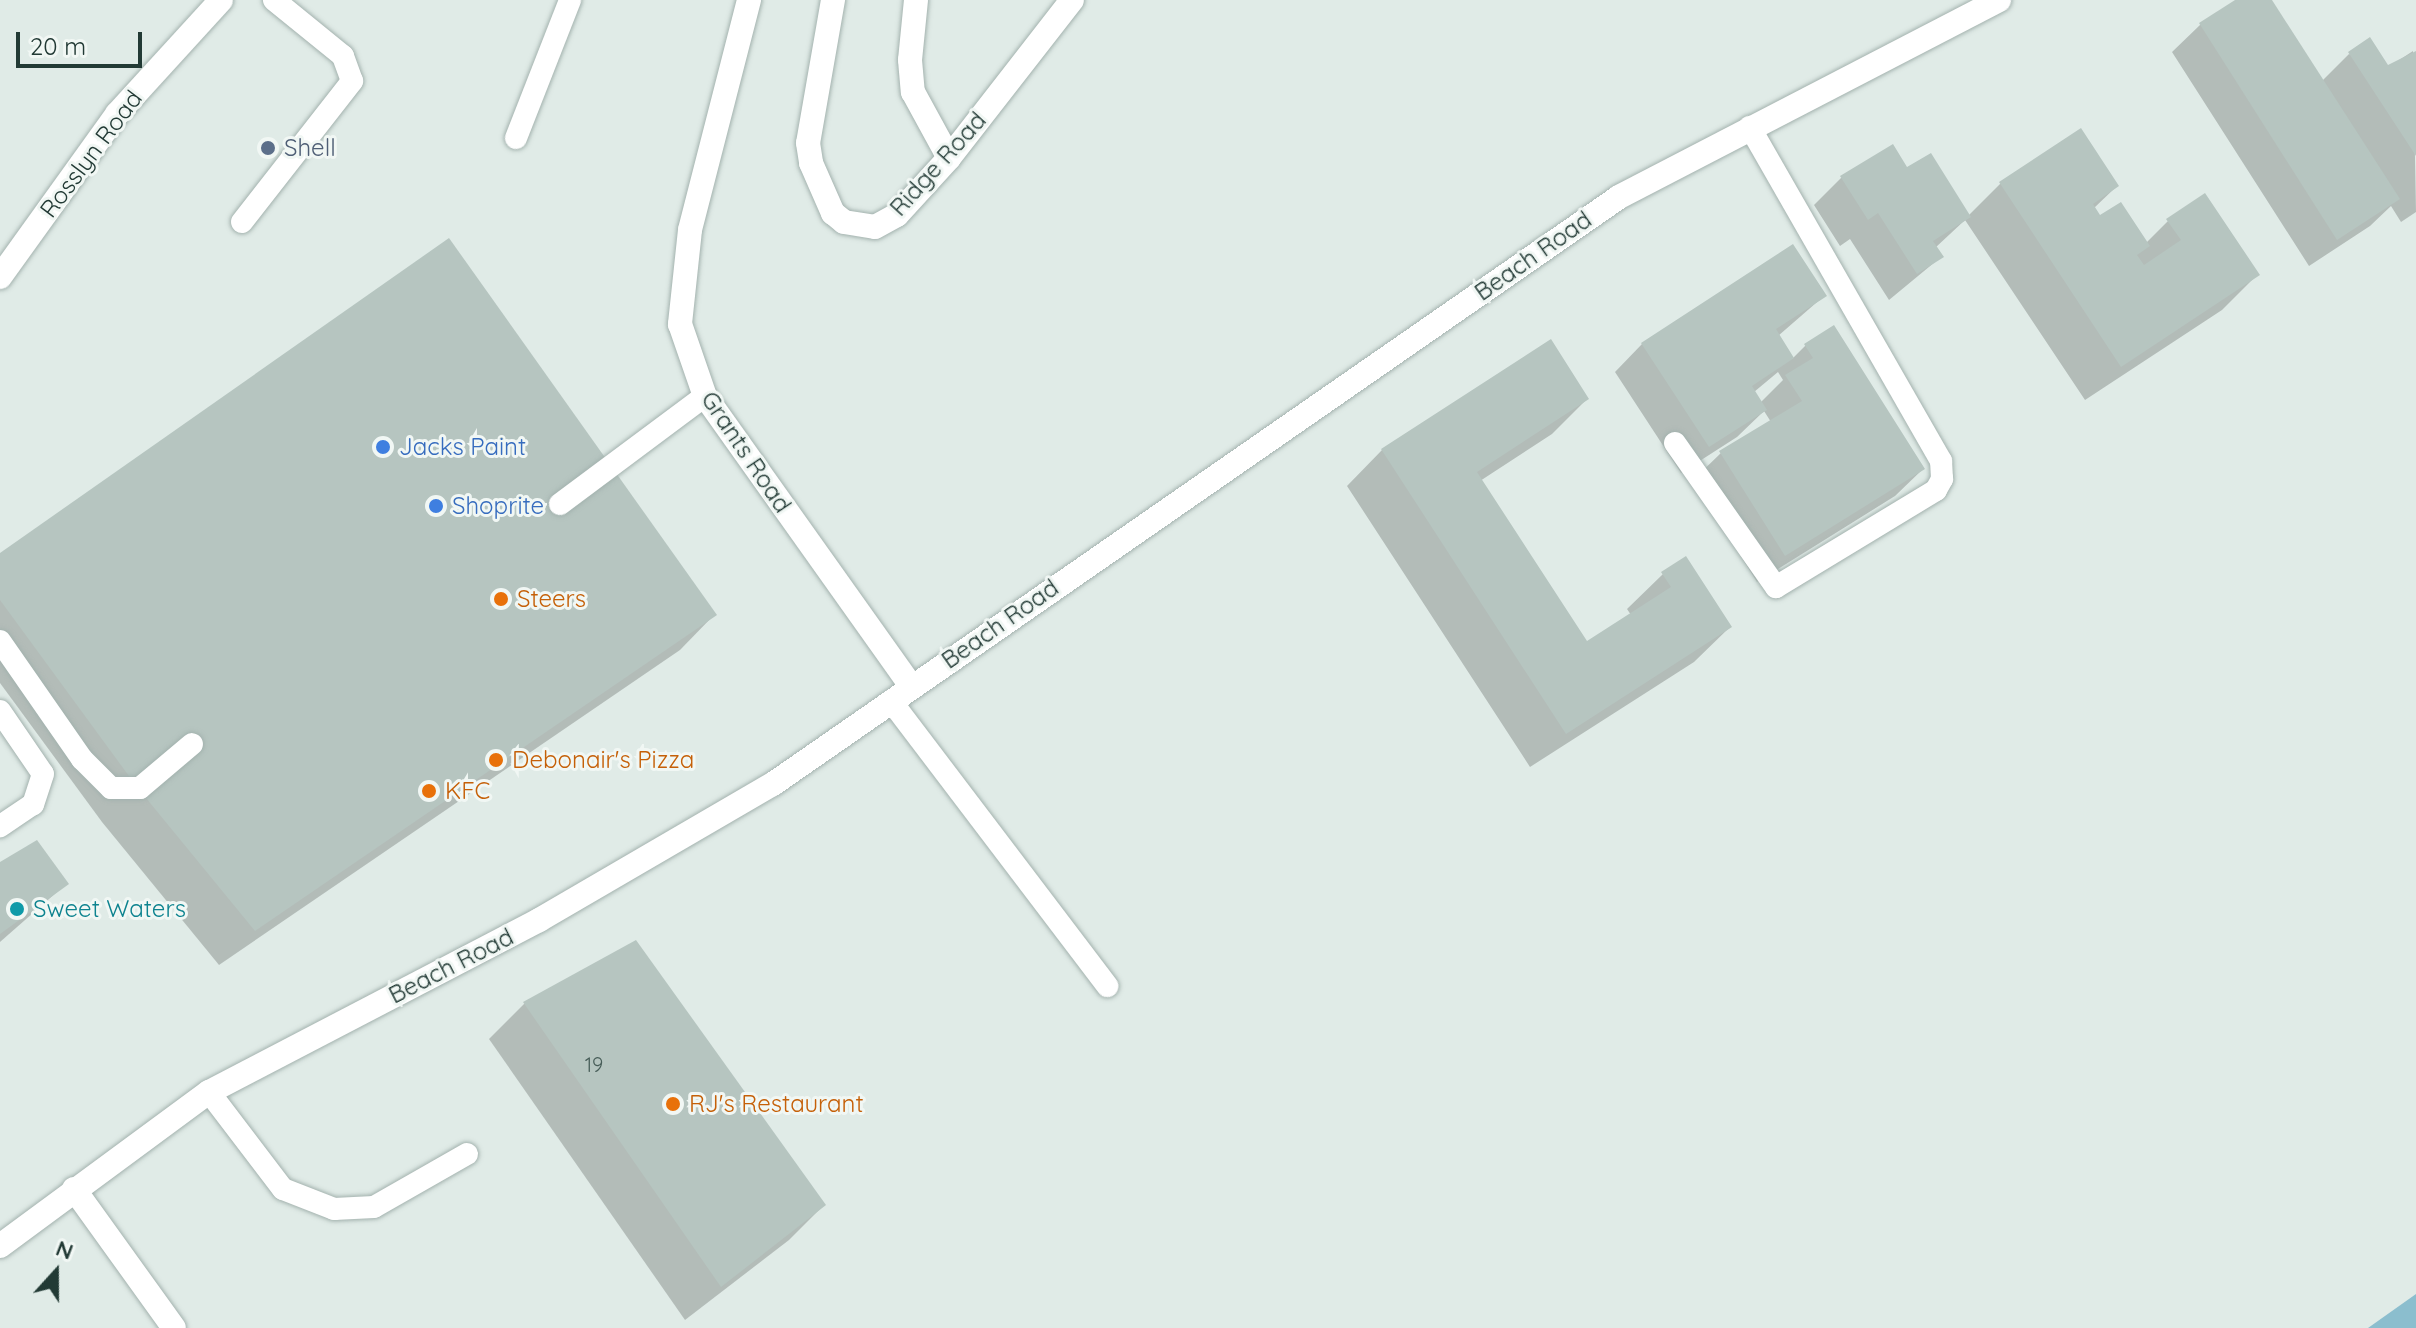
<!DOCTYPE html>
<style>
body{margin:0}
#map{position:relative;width:2416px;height:1328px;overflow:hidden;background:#e0ebe7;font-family:Quicksand,sans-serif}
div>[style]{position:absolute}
.water>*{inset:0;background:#8bbece}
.shadow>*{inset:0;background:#0003}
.building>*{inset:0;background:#b6c5c0}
.roads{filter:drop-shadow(0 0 2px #a3b2ae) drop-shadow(0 0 2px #a3b2ae)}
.lane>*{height:22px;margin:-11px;padding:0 11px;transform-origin:11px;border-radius:11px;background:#fff}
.street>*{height:24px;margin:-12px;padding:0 12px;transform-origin:12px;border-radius:12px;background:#fff}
.dots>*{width:22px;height:22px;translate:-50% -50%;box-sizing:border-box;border:4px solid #f1f7f4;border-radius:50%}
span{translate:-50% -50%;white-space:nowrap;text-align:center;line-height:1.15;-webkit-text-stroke:6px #f1f7f4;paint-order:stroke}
.number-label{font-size:20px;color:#475d58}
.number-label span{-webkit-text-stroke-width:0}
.service-label{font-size:24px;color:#4e5e75}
.left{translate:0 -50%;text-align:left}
.street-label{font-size:24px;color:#223a35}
.shop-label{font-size:24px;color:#366cbe}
.food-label{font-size:24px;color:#c56008}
.culture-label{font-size:24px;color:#0d838f}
.north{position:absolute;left:16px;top:1232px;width:80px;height:80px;-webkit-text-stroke:6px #f1f7f4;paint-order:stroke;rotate:21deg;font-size:22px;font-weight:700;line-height:32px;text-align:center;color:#223a35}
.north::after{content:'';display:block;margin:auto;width:28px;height:36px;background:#223a35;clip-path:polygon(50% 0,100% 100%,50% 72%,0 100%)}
.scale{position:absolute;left:16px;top:32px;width:126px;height:36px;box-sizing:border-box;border:4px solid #223a35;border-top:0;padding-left:10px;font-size:24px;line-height:28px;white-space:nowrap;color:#223a35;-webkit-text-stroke:6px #f1f7f4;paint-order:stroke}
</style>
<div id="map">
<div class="water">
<i style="clip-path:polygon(2416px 1294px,2416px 1328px,2368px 1328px)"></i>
</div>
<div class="shadow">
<i style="clip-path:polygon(2239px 0,2270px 0,2322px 81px,2349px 54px,2387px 68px,2413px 51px,2416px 212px,2401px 222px,2391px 206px,2370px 226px,2309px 266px,2172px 52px,2200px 25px)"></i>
<i style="clip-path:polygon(2080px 131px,2117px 186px,2093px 209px,2100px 218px,2146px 243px,2168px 221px,2257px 275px,2222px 310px,2085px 400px,1965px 220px,1935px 248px,1941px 257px,1889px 300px,1850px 239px,1840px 246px,1814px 205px,1841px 178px,1907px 170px,1968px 216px,2000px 184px)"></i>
<i style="clip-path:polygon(evenodd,1824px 296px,1778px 336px,1792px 359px,1806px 345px,1923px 469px,1895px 496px,1757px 582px,1693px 480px,1721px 453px,1771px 422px,1764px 411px,1737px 437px,1681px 473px,1615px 372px,1642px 344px,1824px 296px,1778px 372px,1783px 380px,1760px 403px,1754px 392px,1778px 372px)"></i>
<i style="clip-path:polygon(1587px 399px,1552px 434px,1480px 481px,1587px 644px,1631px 615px,1627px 609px,1663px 574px,1730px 627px,1694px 662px,1530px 767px,1347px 486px,1382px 450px)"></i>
<i style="clip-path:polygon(0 555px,715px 614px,680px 650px,219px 965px,102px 822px,0 683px)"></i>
<i style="clip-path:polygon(0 865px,66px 884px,0 942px)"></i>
<i style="clip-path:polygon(635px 942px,824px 1205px,789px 1240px,685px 1320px,489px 1039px,524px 1004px)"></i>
</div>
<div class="building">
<i style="clip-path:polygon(2235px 0,2272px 0,2400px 199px,2337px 240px,2199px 23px)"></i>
<i style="clip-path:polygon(2370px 37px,2388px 65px,2416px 51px,2416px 156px,2348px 52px)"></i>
<i style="clip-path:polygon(2081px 128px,2119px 186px,2093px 204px,2100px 215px,2121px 202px,2150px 246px,2137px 255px,2144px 265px,2181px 240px,2166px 219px,2205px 193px,2260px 275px,2121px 367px,1999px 182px)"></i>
<i style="clip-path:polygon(1893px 144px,1907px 167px,1931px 153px,1971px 217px,1933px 241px,1944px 257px,1917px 274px,1878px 213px,1868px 220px,1840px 176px)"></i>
<i style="clip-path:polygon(449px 238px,717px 615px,255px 931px,137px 787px,0 600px,0 553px)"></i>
<i style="clip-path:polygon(1793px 244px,1827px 296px,1776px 329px,1794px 358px,1752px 386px,1767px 410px,1709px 447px,1641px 343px)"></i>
<i style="clip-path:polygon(1834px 325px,1925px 469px,1785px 556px,1719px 451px,1802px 401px,1785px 375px,1813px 358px,1804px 344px)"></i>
<i style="clip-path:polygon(1551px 339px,1589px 399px,1477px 472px,1587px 641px,1671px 587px,1661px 572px,1686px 556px,1732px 627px,1566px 734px,1381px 449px)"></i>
<i style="clip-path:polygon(37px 840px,69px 884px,0 934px,0 862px)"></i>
<i style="clip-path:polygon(636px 940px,826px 1205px,721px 1287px,523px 1002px)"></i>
</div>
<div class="roads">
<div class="lane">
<i style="left:516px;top:138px;width:148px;rotate:-68.6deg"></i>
<i style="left:242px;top:222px;width:179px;rotate:-52deg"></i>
<i style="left:352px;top:81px;width:27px;rotate:-110deg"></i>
<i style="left:343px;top:56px;width:89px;rotate:-140.9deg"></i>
<i style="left:1675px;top:443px;width:176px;rotate:55deg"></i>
<i style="left:1776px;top:587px;width:187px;rotate:-31.2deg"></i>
<i style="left:1936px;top:490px;width:13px;rotate:-61deg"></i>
<i style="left:1942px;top:479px;width:18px;rotate:-93deg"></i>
<i style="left:1941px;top:461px;width:385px;rotate:-119.8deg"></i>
<i style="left:560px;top:504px;width:181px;rotate:-36.7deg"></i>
<i style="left:0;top:641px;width:144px;rotate:55.2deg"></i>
<i style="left:82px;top:759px;width:41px;rotate:45deg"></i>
<i style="left:111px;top:788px;width:29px"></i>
<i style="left:140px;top:788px;width:68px;rotate:-40.2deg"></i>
<i style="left:891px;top:701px;width:358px;rotate:52.8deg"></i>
<i style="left:0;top:711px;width:76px;rotate:55.7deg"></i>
<i style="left:43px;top:774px;width:32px;rotate:108deg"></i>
<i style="left:33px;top:804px;width:40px;rotate:146deg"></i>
<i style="left:209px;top:1092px;width:122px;rotate:52.7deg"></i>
<i style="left:283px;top:1189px;width:55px;rotate:21.4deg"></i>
<i style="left:334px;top:1209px;width:40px;rotate:-2.9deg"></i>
<i style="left:374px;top:1207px;width:107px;rotate:-29.7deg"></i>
</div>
<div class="street">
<i style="left:749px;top:0;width:237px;rotate:104.4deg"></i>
<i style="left:690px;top:230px;width:95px;rotate:96.1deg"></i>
<i style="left:680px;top:324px;width:76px;rotate:70.9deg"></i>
<i style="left:705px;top:396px;width:356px;rotate:54.6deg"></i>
<i style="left:833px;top:0;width:145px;rotate:99.9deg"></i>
<i style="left:808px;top:143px;width:20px;rotate:81deg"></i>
<i style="left:811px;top:163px;width:55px;rotate:66.3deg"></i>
<i style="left:833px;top:213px;width:14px;rotate:39deg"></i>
<i style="left:844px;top:222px;width:31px;rotate:9deg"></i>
<i style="left:875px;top:227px;width:25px;rotate:-29deg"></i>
<i style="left:897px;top:215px;width:77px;rotate:-47.6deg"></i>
<i style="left:949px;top:158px;width:200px;rotate:-52.1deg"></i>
<i style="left:916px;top:0;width:60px;rotate:95.7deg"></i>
<i style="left:910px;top:60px;width:32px;rotate:85deg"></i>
<i style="left:913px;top:92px;width:75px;rotate:61.4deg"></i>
<i style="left:0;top:277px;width:201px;rotate:-54.3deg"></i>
<i style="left:117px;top:114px;width:154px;rotate:-47.6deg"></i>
<i style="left:74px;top:1189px;width:171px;rotate:54.3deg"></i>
<i style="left:0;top:1246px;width:260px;rotate:-36.4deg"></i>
<i style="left:209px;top:1092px;width:372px;rotate:-27.5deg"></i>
<i style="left:539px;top:920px;width:271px;rotate:-30.2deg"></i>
<i style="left:773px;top:784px;width:1030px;rotate:-34.75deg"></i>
<i style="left:1619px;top:197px;width:428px;rotate:-27.4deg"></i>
</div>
</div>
<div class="dots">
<i style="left:268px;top:148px;background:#5c6f8a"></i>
<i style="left:383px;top:447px;background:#3f7fe0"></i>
<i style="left:436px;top:506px;background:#3f7fe0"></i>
<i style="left:501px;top:599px;background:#e8710a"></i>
<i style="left:496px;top:760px;background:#e8710a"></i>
<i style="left:429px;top:791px;background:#e8710a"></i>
<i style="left:17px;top:909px;background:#0f9aa8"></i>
<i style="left:673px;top:1104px;background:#e8710a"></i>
</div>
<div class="number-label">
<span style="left:594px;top:1064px">19</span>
</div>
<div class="service-label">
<span class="left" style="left:284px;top:148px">Shell</span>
</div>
<div class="street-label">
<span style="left:91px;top:154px;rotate:-53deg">Rosslyn Road</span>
<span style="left:938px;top:164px;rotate:-48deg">Ridge Road</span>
<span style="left:1533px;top:256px;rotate:-35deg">Beach Road</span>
<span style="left:746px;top:452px;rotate:56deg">Grants Road</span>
<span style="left:1000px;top:624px;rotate:-35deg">Beach Road</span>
<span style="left:451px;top:966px;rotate:-27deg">Beach Road</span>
</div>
<div class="shop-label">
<span class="left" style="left:399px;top:447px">Jacks Paint</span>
<span class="left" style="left:452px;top:506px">Shoprite</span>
</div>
<div class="food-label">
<span class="left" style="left:517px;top:599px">Steers</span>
<span class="left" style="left:512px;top:760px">Debonair's Pizza</span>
<span class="left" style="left:445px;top:791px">KFC</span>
<span class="left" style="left:689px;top:1104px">RJ's Restaurant</span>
</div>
<div class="culture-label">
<span class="left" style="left:33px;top:909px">Sweet Waters</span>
</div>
<div class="north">N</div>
<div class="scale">20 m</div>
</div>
